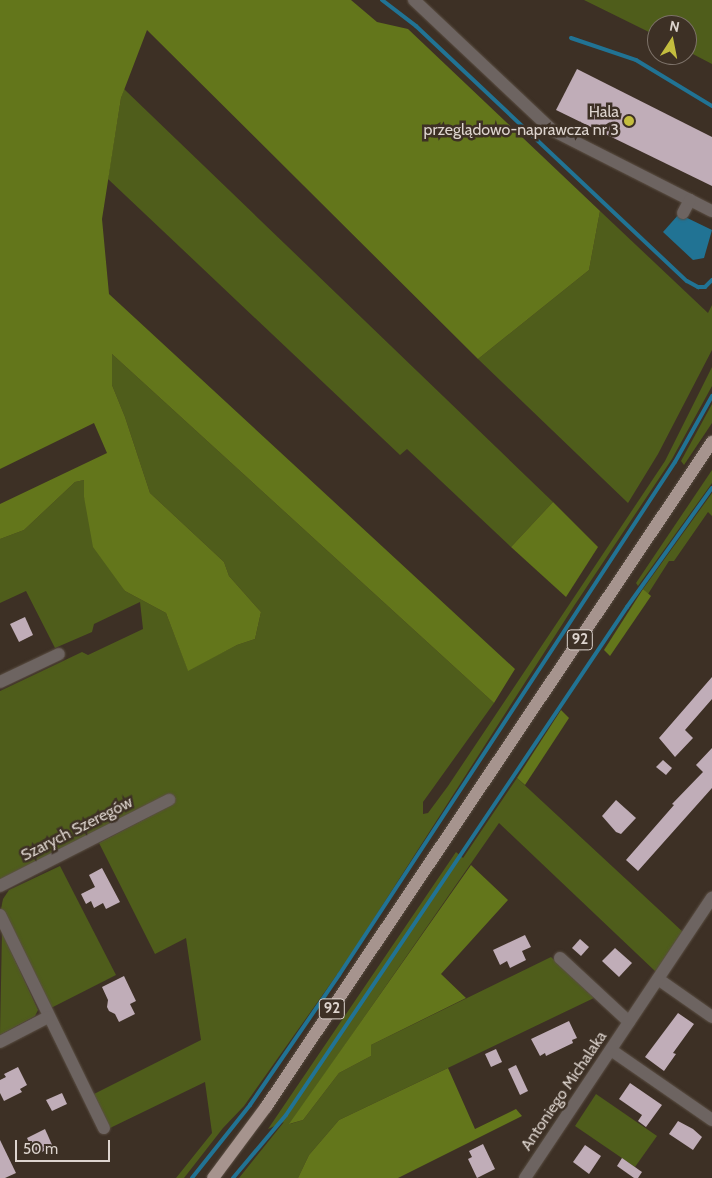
<!DOCTYPE html>
<meta charset="utf-8">
<style>
body{margin:0}
#map{position:relative;width:712px;height:1178px;overflow:hidden;background:#3d3025;font-family:Cabin,sans-serif}
div>[style]{position:absolute}
.green>*{inset:0;background:#4f5d1b}
.forest>*{inset:0;background:#63761b}
.water>*{inset:0;background:#217394}
.stream>*{height:4px;margin:-2px;padding:0 2px;transform-origin:2px;border-radius:2px;background:#217394}
.building>*{inset:0;background:#c0adb8}
.roads{filter:drop-shadow(0 0 1px #5a4e43) drop-shadow(0 0 1px #5a4e43)}
.minor>*{height:12px;margin:-6px;padding:0 6px;transform-origin:6px;border-radius:6px;background:#6d6461}
.major>*{height:12px;margin:-6px;padding:0 6px;transform-origin:6px;border-radius:6px;background:#a6948e}
.dots>*{width:14px;height:14px;translate:-50% -50%;box-sizing:border-box;border:2px solid #3d3025;border-radius:50%}
span{translate:-50% -50%;white-space:nowrap;text-align:center;line-height:1.15;-webkit-text-stroke:5px #3d3025;paint-order:stroke}
.shield-label span{padding:1px 4px;background:#3d3025;border:1px solid;border-radius:4px;-webkit-text-stroke-width:0}
.shield-label{font-size:15px;color:#ddd4ce;font-weight:700}
.poi-label{font-size:16px;color:#ddd4ce}
.right{translate:-100% -50%;text-align:right}
.street-label{font-size:16px;color:#ddd4ce}
.north{position:absolute;left:647px;top:15px;width:50px;height:50px;box-sizing:border-box;background:#3d3025;border:1px solid #7d7269;border-radius:50%;rotate:11deg;font-size:14px;font-weight:700;line-height:20px;text-align:center;color:#ddd4ce}
.north::after{content:'';display:block;margin:auto;width:18px;height:22px;background:#c3bd3e;clip-path:polygon(50% 0,100% 100%,50% 72%,0 100%)}
.scale{position:absolute;left:15px;top:1140px;width:95px;height:22px;box-sizing:border-box;border:2px solid #ddd4ce;border-top:0;padding-left:6px;font-size:15px;line-height:18px;white-space:nowrap;color:#ddd4ce;-webkit-text-stroke:4px #3d3025;paint-order:stroke}
</style>
<div id="map">
<div class="green">
<i style="clip-path:polygon(584px 0,712px 0,712px 64px,687px 51px,687px 25px,657px 25px,657px 36px)"></i>
<i style="clip-path:polygon(124px 89px,553px 502px,511px 547px,407px 449px,400px 455px,108px 179px,121px 98px)"></i>
<i style="clip-path:polygon(600px 211px,708px 313px,712px 305px,712px 350px,658px 454px,628px 503px,478px 359px,589px 270px)"></i>
<i style="clip-path:polygon(112px 354px,494px 703px,423px 802px,423px 814px,428px 813px,448px 786px,665px 461px,712px 367px,712px 386px,672px 459px,574px 606px,348px 959px,244px 1106px,223px 1128px,184px 1178px,176px 1178px,212px 1133px,205px 1082px,108px 1129px,92px 1095px,201px 1040px,186px 938px,155px 954px,99px 843px,170px 806px,0 881px,0 691px,82px 652px,88px 655px,143px 629px,140px 602px,94px 624px,92px 632px,55px 648px,26px 591px,0 603px,0 539px,24px 530px,75px 482px,84px 480px,84px 497px,125px 591px,166px 613px,188px 670px,237px 645px,255px 639px,261px 612px,229px 576px,224px 562px,150px 493px,125px 417px,112px 385px)"></i>
<i style="clip-path:polygon(712px 404px,712px 423px,684px 465px,681px 461px)"></i>
<i style="clip-path:polygon(712px 470px,712px 483px,638px 586px,636px 583px)"></i>
<i style="clip-path:polygon(712px 493px,712px 516px,708px 512px,674px 561px,669px 561px,648px 594px,643px 589px)"></i>
<i style="clip-path:polygon(517px 778px,683px 932px,656px 972px,499px 823px,290px 1124px,303px 1120px,339px 1073px,371px 1056px,371px 1045px,551px 957px,594px 998px,339px 1120px,309px 1155px,298px 1178px,239px 1178px,284px 1122px,268px 1129px,456px 852px,463px 858px)"></i>
<i style="clip-path:polygon(60px 866px,116px 975px,51px 1008px,1px 909px,3px 899px,9px 890px)"></i>
<i style="clip-path:polygon(2px 932px,38px 1010px,35px 1016px,0 1035px)"></i>
<i style="clip-path:polygon(596px 1094px,657px 1136px,635px 1167px,575px 1126px)"></i>
</div>
<div class="forest">
<i style="clip-path:polygon(0 0,351px 0,377px 22px,408px 29px,600px 211px,589px 270px,478px 359px,147px 30px,121px 98px,102px 219px,109px 294px,515px 669px,494px 703px,112px 354px,112px 385px,125px 417px,150px 493px,224px 562px,229px 576px,261px 612px,255px 639px,237px 645px,188px 671px,166px 613px,125px 591px,93px 547px,84px 497px,84px 480px,75px 482px,24px 530px,0 539px,0 504px,107px 453px,94px 423px,0 469px)"></i>
<i style="clip-path:polygon(553px 502px,598px 547px,566px 597px,511px 547px)"></i>
<i style="clip-path:polygon(643px 589px,651px 596px,610px 656px,604px 650px)"></i>
<i style="clip-path:polygon(561px 710px,569px 718px,525px 785px,517px 778px)"></i>
<i style="clip-path:polygon(471px 865px,508px 900px,441px 974px,466px 998px,371px 1045px,371px 1056px,339px 1073px,303px 1120px,289px 1124px)"></i>
<i style="clip-path:polygon(448px 1068px,475px 1129px,516px 1109px,522px 1116px,398px 1178px,298px 1178px,309px 1155px,339px 1120px)"></i>
</div>
<div class="water">
<i style="clip-path:polygon(679px 214px,712px 230px,704px 258px,693px 260px,663px 232px)"></i>
</div>
<div class="stream">
<i style="left:382px;top:0;width:43px;rotate:37.4deg"></i>
<i style="left:416px;top:26px;width:372px;rotate:43.3deg"></i>
<i style="left:687px;top:281px;width:13px;rotate:29deg"></i>
<i style="left:698px;top:287px;width:7px"></i>
<i style="left:705px;top:287px;width:10px;rotate:-45deg"></i>
<i style="left:571px;top:38px;width:69px;rotate:18.7deg"></i>
<i style="left:636px;top:60px;width:89px;rotate:31.2deg"></i>
<i style="left:192px;top:1178px;width:93px;rotate:-51.5deg"></i>
<i style="left:250px;top:1105px;width:158px;rotate:-55.6deg"></i>
<i style="left:339px;top:975px;width:613px;rotate:-56.78deg"></i>
<i style="left:675px;top:462px;width:76px;rotate:-60.7deg"></i>
<i style="left:233px;top:1178px;width:82px;rotate:-49.9deg"></i>
<i style="left:286px;top:1115px;width:612px;rotate:-56.13deg"></i>
<i style="left:627px;top:607px;width:146px;rotate:-54.5deg"></i>
</div>
<div class="building">
<i style="clip-path:polygon(577px 69px,712px 137px,712px 186px,556px 110px)"></i>
<i style="clip-path:polygon(25px 617px,33px 635px,19px 642px,10px 624px)"></i>
<i style="clip-path:polygon(712px 677px,712px 699px,685px 730px,693px 738px,675px 757px,659px 738px)"></i>
<i style="clip-path:polygon(712px 748px,712px 788px,638px 871px,626px 860px,674px 805px,672px 804px,703px 772px,696px 765px)"></i>
<i style="clip-path:polygon(663px 760px,672px 768px,666px 775px,656px 767px)"></i>
<i style="clip-path:polygon(616px 800px,636px 818px,621px 834px,616px 832px,602px 816px)"></i>
<i style="clip-path:polygon(102px 868px,120px 902px,106px 909px,103px 903px,94px 908px,91px 901px,86px 904px,81px 894px,95px 887px,89px 875px)"></i>
<i style="clip-path:polygon(525px 935px,531px 947px,522px 951px,526px 960px,510px 968px,507px 961px,500px 965px,493px 950px)"></i>
<i style="clip-path:polygon(580px 939px,589px 947px,581px 956px,572px 948px)"></i>
<i style="clip-path:polygon(615px 948px,632px 963px,619px 977px,602px 961px)"></i>
<i style="clip-path:polygon(124px 976px,136px 1001px,130px 1004px,135px 1014px,119px 1022px,115px 1014px,109px 1011px,107px 1007px,108px 1000px,102px 987px)"></i>
<i style="clip-path:polygon(678px 1013px,694px 1024px,673px 1053px,676px 1054px,664px 1071px,645px 1057px)"></i>
<i style="clip-path:polygon(569px 1021px,577px 1038px,572px 1040px,573px 1043px,546px 1056px,545px 1053px,540px 1056px,531px 1039px)"></i>
<i style="clip-path:polygon(496px 1049px,502px 1062px,491px 1067px,485px 1054px)"></i>
<i style="clip-path:polygon(516px 1065px,528px 1091px,520px 1095px,508px 1069px)"></i>
<i style="clip-path:polygon(18px 1067px,27px 1085px,20px 1089px,22px 1092px,4px 1101px,0 1093px,0 1080px,6px 1077px,4px 1074px)"></i>
<i style="clip-path:polygon(630px 1083px,662px 1105px,646px 1127px,638px 1121px,642px 1115px,619px 1099px)"></i>
<i style="clip-path:polygon(62px 1093px,67px 1104px,52px 1111px,46px 1100px)"></i>
<i style="clip-path:polygon(678px 1121px,693px 1129px,702px 1137px,693px 1150px,669px 1134px)"></i>
<i style="clip-path:polygon(45px 1129px,53px 1147px,35px 1155px,27px 1138px)"></i>
<i style="clip-path:polygon(0 1140px,16px 1173px,5px 1178px,0 1178px)"></i>
<i style="clip-path:polygon(483px 1144px,495px 1169px,477px 1178px,468px 1159px,472px 1157px,469px 1151px)"></i>
<i style="clip-path:polygon(585px 1145px,601px 1156px,589px 1174px,573px 1162px)"></i>
<i style="clip-path:polygon(622px 1158px,642px 1172px,638px 1178px,634px 1178px,617px 1166px)"></i>
</div>
<div class="roads">
<div class="minor">
<i style="left:414px;top:0;width:190px;rotate:43.3deg"></i>
<i style="left:552px;top:130px;width:179px;rotate:26.9deg"></i>
<i style="left:683px;top:213px;width:15px;rotate:-62deg"></i>
<i style="left:0;top:682px;width:65px;rotate:-25.4deg"></i>
<i style="left:0;top:886px;width:190px;rotate:-27deg"></i>
<i style="left:0;top:915px;width:237px;rotate:64deg"></i>
<i style="left:560px;top:958px;width:94px;rotate:42.8deg"></i>
<i style="left:658px;top:979px;width:66px;rotate:35.1deg"></i>
<i style="left:0;top:1042px;width:54px;rotate:-27.5deg"></i>
<i style="left:611px;top:1050px;width:123px;rotate:34.7deg"></i>
<i style="left:525px;top:1178px;width:337px;rotate:-56.3deg"></i>
</div>
<div class="major">
<i style="left:213px;top:1178px;width:89px;rotate:-53.3deg"></i>
<i style="left:266px;top:1107px;width:801px;rotate:-56.15deg"></i>
</div>
</div>
<div class="dots">
<i style="left:629px;top:121px;background:#c3bd3e"></i>
</div>
<div class="shield-label">
<span style="left:580px;top:640px">92</span>
<span style="left:332px;top:1009px">92</span>
</div>
<div class="poi-label">
<span class="right" style="left:619px;top:121px">Hala<br>przeglądowo-naprawcza nr 3</span>
</div>
<div class="street-label">
<span style="left:77px;top:829px;rotate:-27deg">Szarych Szeregów</span>
<span style="left:564px;top:1091px;rotate:-56deg">Antoniego Michalaka</span>
</div>
<div class="north">N</div>
<div class="scale">50 m</div>
</div>
